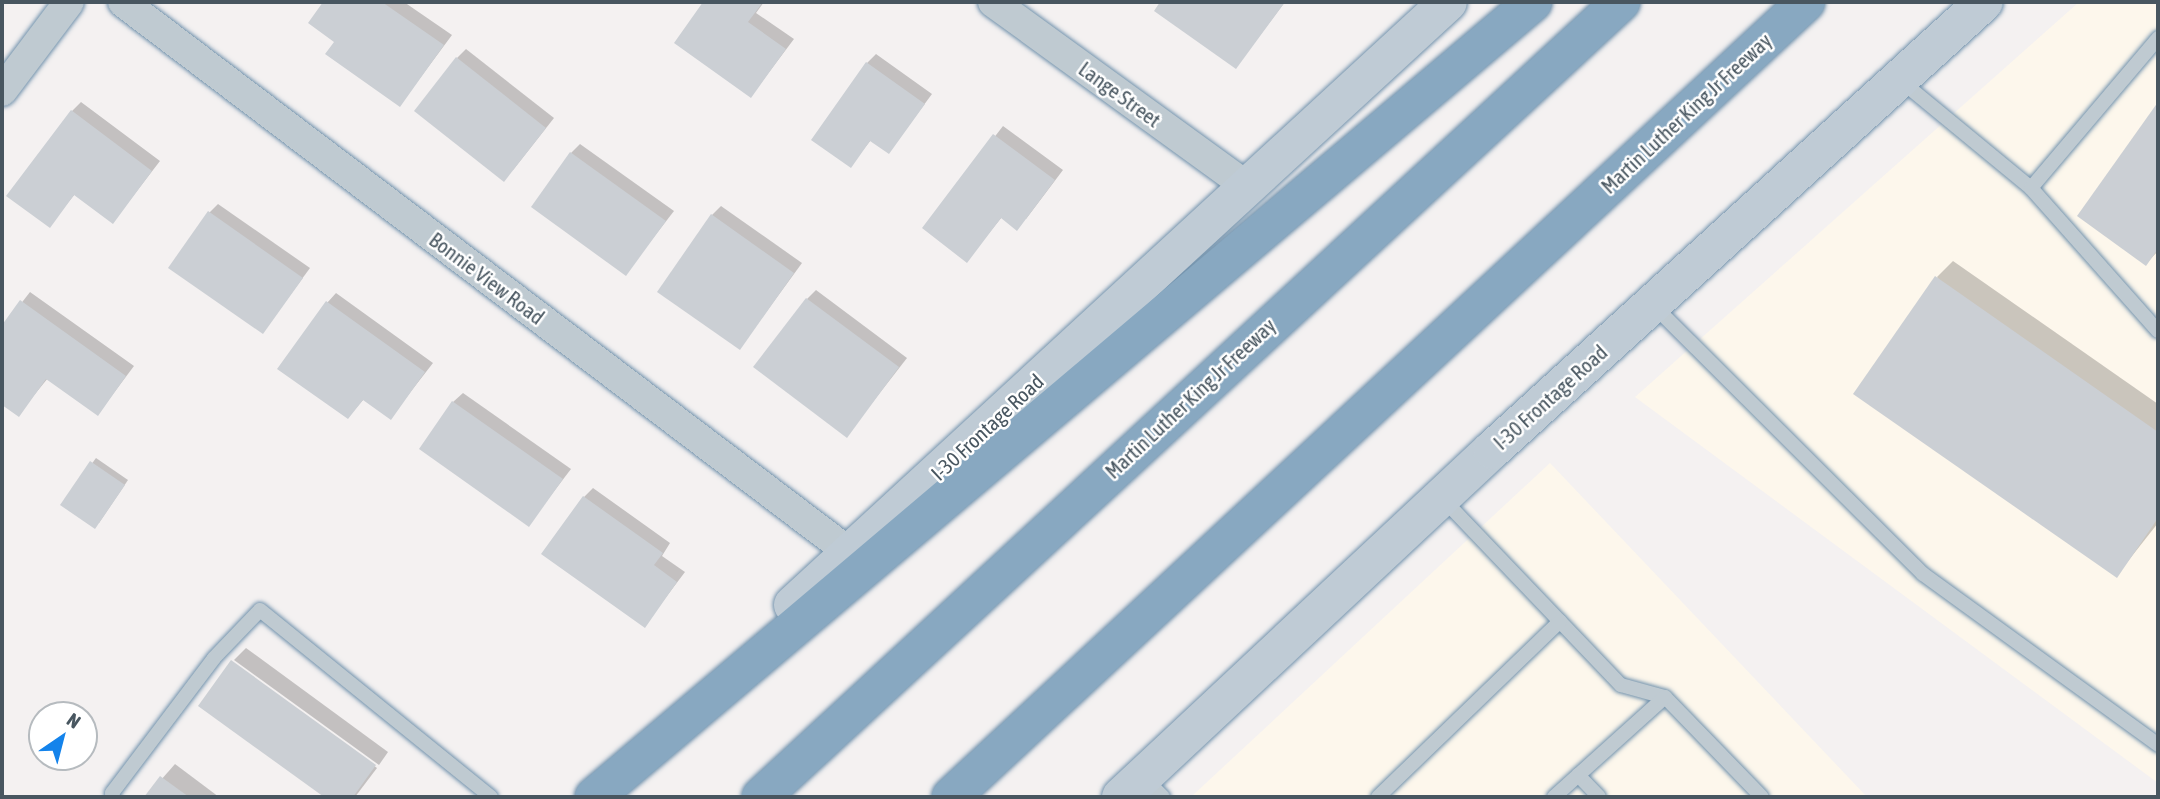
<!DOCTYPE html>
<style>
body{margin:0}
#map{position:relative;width:2160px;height:799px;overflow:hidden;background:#f4f1f1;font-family:"Asap Condensed",sans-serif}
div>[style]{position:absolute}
.commercial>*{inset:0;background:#fdf7ec}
.shadow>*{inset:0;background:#0003}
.building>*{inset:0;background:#cbcfd4}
.roads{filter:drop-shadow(0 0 2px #7393ad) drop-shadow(0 0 2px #7393ad)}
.service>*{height:14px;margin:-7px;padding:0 7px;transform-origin:7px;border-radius:7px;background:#bfcad1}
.minor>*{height:30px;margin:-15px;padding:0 15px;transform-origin:15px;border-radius:15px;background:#bfcad1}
.secondary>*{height:38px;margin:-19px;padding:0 19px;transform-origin:19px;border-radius:19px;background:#bfcbd5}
.motorway>*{height:38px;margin:-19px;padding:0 19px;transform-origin:19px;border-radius:19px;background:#88a8c1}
span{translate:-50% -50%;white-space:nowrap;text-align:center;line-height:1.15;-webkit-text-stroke:5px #fff;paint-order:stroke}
.street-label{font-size:21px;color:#485660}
.frame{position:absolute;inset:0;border:4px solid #485660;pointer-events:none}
.north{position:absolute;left:28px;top:701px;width:70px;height:70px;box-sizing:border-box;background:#fff;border:2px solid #b6bbbf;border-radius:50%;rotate:35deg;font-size:19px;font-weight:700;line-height:28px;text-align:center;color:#485660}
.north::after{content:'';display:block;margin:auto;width:24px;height:32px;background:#1483eb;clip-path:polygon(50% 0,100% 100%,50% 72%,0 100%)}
</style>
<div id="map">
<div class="commercial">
<i style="clip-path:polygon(2079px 2px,2158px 2px,2158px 783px,1635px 397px)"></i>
<i style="clip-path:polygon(1550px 463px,1867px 797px,1191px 797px)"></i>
</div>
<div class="shadow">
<i style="clip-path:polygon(325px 2px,404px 2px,452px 35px,400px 105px,336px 41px,310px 23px)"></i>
<i style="clip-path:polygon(706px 2px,764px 2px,756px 13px,794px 39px,751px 96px,676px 43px)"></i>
<i style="clip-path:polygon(1162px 2px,1285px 2px,1236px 67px,1156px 10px)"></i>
<i style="clip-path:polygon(466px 49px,554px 118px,513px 170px,457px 58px)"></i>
<i style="clip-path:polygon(876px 54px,932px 94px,889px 152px,871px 140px,851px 165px,867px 63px)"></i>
<i style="clip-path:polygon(81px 102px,160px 161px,113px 222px,75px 194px,49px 226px,72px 111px)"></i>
<i style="clip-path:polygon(2158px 105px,2158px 251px,2146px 264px,2079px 215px)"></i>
<i style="clip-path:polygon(1003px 126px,1063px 170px,1026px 219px,1002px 217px,967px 260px,924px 228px)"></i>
<i style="clip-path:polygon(580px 144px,674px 211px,626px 273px,571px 153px)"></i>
<i style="clip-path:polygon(218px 204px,310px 268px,263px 332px,209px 213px)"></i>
<i style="clip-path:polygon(721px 206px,802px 263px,740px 348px,712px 215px)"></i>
<i style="clip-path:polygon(1953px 261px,2158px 404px,2158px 523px,2117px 575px,1937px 277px)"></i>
<i style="clip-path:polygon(816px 290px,907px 358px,847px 435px,807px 299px)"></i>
<i style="clip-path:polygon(30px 292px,134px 366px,98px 414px,48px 378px,18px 415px,2px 403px,2px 328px)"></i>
<i style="clip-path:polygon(336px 293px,433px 363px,391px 417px,364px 399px,348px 417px,327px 303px)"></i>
<i style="clip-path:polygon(463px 393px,571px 469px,529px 524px,453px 402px)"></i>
<i style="clip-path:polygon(96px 458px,128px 480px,99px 523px,62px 504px)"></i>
<i style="clip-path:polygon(593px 488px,670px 543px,662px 556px,685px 572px,645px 625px,584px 497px)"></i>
<i style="clip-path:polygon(246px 648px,388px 752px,379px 765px,234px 660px)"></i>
<i style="clip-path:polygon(232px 663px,377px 768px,355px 797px,327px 797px,201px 706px)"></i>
<i style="clip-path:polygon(175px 764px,219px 797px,146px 797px)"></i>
</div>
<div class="building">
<i style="clip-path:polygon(323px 2px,382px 2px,444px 45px,400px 107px,325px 54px,334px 42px,308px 23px)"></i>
<i style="clip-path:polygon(703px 2px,763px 2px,748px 22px,786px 49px,751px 98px,674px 43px)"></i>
<i style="clip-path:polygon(1160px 2px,1285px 2px,1236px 69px,1154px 11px)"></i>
<i style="clip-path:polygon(456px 57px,546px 128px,504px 182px,414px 111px)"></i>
<i style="clip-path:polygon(866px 62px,925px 104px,889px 154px,870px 141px,851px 168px,811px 140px)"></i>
<i style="clip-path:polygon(2158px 102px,2158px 249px,2146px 266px,2077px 216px)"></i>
<i style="clip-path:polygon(71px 110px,152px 171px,113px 224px,74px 195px,50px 228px,6px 196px)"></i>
<i style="clip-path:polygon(993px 134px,1055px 180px,1017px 231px,1001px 218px,967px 263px,922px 228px)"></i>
<i style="clip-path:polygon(570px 152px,666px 221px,626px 276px,531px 207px)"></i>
<i style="clip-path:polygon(208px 211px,303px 278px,263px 334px,168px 268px)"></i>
<i style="clip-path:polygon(711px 214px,794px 273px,740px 350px,657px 292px)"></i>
<i style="clip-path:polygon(1935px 276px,2158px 432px,2158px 518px,2117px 578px,1853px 394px)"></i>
<i style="clip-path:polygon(806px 298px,899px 367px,847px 438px,753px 367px)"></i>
<i style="clip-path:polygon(20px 300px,126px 376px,98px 416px,46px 379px,19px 417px,2px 405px,2px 325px)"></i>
<i style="clip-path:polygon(326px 301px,425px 372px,391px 420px,363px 400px,348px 419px,277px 369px)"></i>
<i style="clip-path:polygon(452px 401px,563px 479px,529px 527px,419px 449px)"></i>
<i style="clip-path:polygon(90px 461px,125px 485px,95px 529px,60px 505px)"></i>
<i style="clip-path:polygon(583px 496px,663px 553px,654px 565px,677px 582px,645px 628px,541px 554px)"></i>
<i style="clip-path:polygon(231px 660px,376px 765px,353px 797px,324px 797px,198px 706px)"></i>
<i style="clip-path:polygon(160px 776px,189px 797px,144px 797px)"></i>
</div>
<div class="roads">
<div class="service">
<i style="left:1900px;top:80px;width:170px;rotate:39.5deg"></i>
<i style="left:2031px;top:188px;width:191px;rotate:48.4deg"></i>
<i style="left:2031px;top:188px;width:197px;rotate:-49.7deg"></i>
<i style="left:1653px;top:305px;width:381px;rotate:44.9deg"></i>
<i style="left:1923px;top:574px;width:291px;rotate:36deg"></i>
<i style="left:1442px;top:498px;width:259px;rotate:46.3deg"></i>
<i style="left:1621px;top:685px;width:46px;rotate:15.3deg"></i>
<i style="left:1665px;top:697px;width:139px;rotate:45.9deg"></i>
<i style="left:1578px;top:775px;width:30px;rotate:46deg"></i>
<i style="left:1144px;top:778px;width:27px;rotate:45deg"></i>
<i style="left:113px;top:797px;width:4px;rotate:-104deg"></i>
<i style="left:112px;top:793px;width:169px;rotate:-52.9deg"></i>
<i style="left:214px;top:658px;width:66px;rotate:-46.2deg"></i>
<i style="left:260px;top:610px;width:297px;rotate:39deg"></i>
<i style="left:1378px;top:797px;width:253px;rotate:-44deg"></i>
<i style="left:1554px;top:797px;width:149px;rotate:-42deg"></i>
</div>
<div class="minor">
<i style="left:123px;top:2px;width:912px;rotate:37.16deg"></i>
<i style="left:993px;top:2px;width:313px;rotate:36deg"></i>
<i style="left:2px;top:91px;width:111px;rotate:-53deg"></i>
</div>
<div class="secondary">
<i style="left:793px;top:605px;width:890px;rotate:-42.63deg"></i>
<i style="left:1121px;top:797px;width:508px;rotate:-43.09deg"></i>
<i style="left:1492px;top:450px;width:665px;rotate:-42.32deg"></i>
</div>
<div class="motorway">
<i style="left:594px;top:797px;width:1230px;rotate:-40.25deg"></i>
<i style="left:761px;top:797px;width:1171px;rotate:-42.75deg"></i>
<i style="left:951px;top:797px;width:1167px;rotate:-42.92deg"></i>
</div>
</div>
<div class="street-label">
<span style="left:1120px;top:94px;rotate:36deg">Lange Street</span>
<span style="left:1686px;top:113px;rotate:-43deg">Martin Luther King Jr Freeway</span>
<span style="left:487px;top:278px;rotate:37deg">Bonnie View Road</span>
<span style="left:1550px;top:397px;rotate:-42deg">I-30 Frontage Road</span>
<span style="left:1190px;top:398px;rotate:-43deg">Martin Luther King Jr Freeway</span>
<span style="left:987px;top:427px;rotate:-43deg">I-30 Frontage Road</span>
</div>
<div class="frame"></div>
<div class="north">N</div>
</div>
